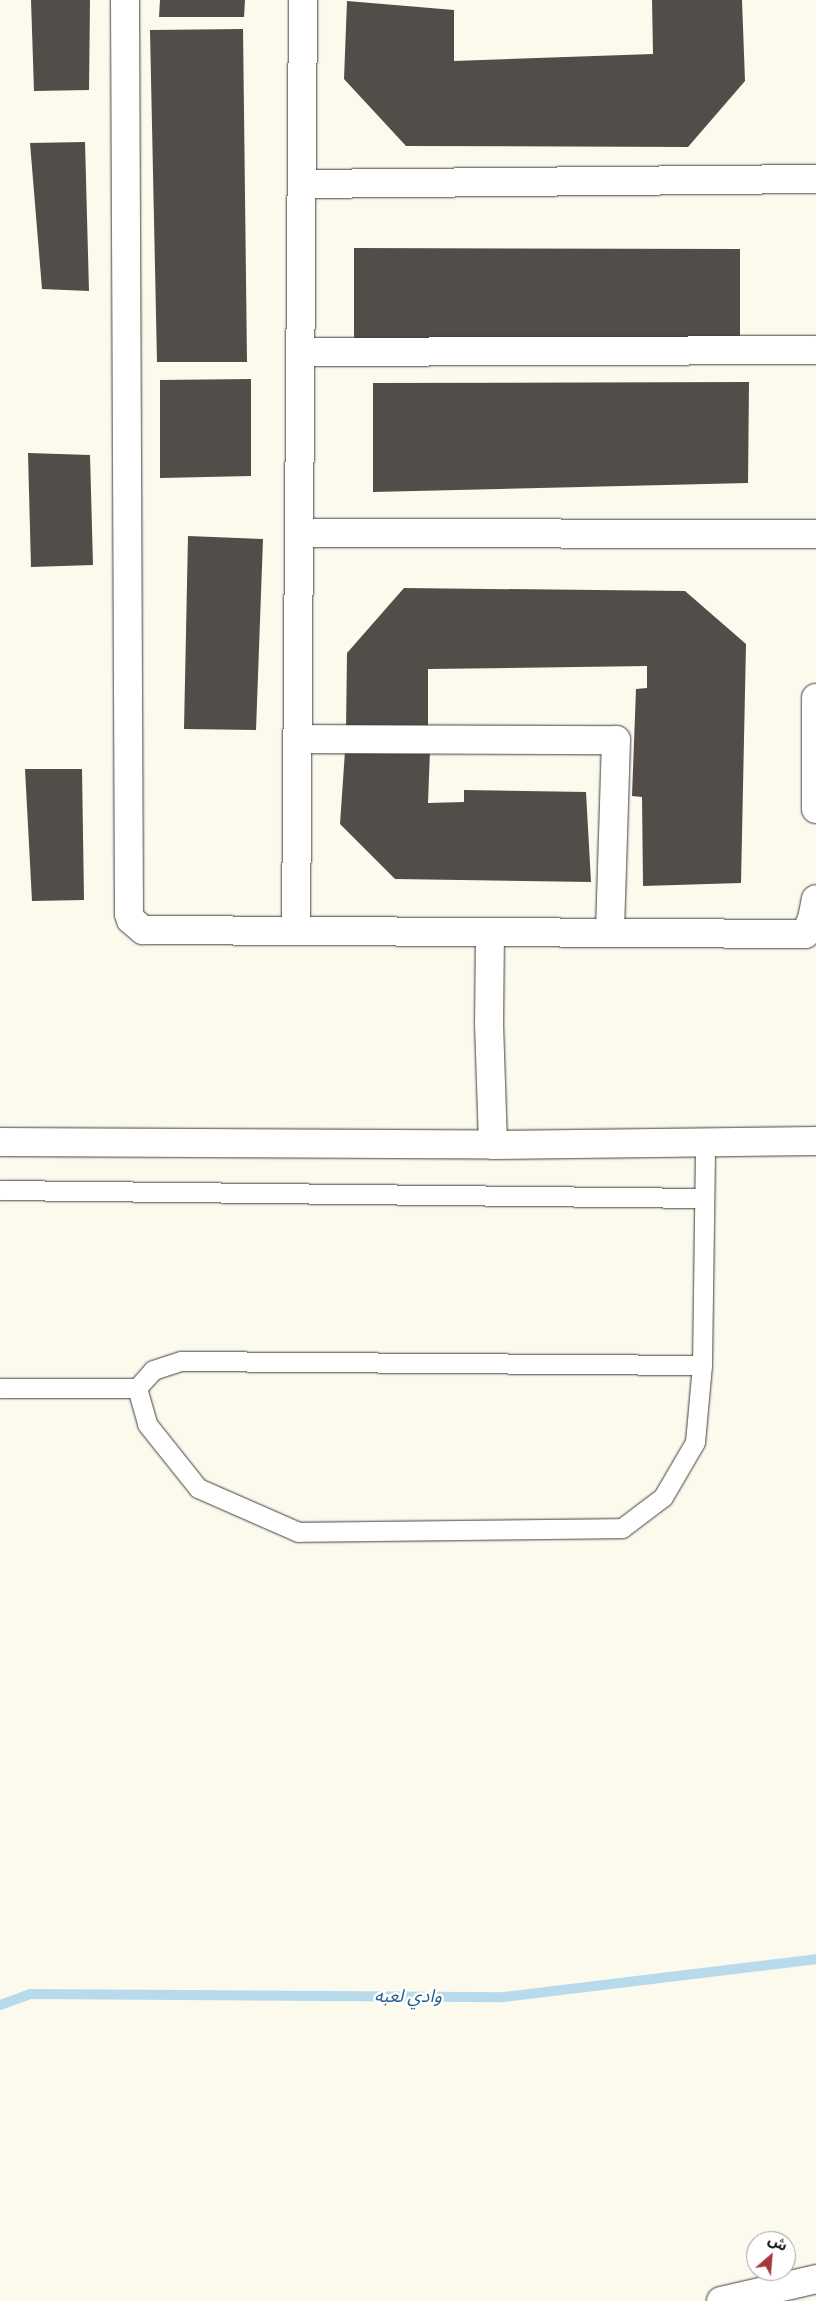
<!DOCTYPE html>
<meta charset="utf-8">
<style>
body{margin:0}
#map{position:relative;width:816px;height:2301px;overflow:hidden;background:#fcf9ed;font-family:"Zilla Slab","Noto Sans Arabic",serif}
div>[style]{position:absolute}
.stream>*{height:10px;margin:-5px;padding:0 5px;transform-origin:5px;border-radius:5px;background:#b8daed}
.building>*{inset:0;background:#534d4a}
.roads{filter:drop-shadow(0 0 1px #3f3f3f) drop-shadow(0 0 1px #3f3f3f)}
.service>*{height:19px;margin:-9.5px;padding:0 9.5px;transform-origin:9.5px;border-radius:9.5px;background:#fff}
.minor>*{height:28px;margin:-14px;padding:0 14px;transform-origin:14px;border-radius:14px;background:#fff}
span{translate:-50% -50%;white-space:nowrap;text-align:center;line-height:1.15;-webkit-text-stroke:5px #fff;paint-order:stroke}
.water-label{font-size:18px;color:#26608c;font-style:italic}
.north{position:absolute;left:746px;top:2231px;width:50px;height:50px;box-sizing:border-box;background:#fff;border:1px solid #9e9e9e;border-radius:50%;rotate:27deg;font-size:14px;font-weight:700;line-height:20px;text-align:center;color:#0c0c0c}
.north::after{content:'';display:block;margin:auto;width:18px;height:22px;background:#a8373d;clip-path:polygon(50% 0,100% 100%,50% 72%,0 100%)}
</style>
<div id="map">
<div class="stream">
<i style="left:0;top:2005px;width:33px;rotate:-20deg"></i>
<i style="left:31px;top:1994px;width:473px;rotate:0.4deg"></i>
<i style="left:504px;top:1997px;width:314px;rotate:-6.9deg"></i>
</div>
<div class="building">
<i style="clip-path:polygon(31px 0,90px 0,89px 90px,34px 91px)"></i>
<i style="clip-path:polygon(160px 0,245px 0,244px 17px,159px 17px)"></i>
<i style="clip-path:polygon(652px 0,742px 0,745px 81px,688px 147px,406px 146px,344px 79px,347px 1px,454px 10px,454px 61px,653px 54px)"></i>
<i style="clip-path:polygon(243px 29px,247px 362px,157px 362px,150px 30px)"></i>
<i style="clip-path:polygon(85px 142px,89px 291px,42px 289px,30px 143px)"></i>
<i style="clip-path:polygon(354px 248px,740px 249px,740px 339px,354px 342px)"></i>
<i style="clip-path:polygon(251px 379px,251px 476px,160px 478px,160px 380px)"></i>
<i style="clip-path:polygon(749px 382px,748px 483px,373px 492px,373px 383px)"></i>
<i style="clip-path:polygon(28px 453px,90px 455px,93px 565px,31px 567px)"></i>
<i style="clip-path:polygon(188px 536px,263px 539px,256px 730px,184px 729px)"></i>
<i style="clip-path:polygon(404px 588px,685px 591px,746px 644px,741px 883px,643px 886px,642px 797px,632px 796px,636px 689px,647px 688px,647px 666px,428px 669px,428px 726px,346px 729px,347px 653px)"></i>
<i style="clip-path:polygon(430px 750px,428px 803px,464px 802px,464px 790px,586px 792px,591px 882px,395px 879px,340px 824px,345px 751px)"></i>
<i style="clip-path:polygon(25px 769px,82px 769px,84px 900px,32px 901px)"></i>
</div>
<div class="roads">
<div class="service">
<i style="left:0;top:1190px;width:704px;rotate:0.65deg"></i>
<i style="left:0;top:1388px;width:137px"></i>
<i style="left:137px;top:1388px;width:37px;rotate:74deg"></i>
<i style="left:147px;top:1424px;width:82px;rotate:51.4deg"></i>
<i style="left:198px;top:1488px;width:109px;rotate:23.7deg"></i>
<i style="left:298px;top:1532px;width:324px;rotate:-0.7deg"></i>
<i style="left:622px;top:1528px;width:51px;rotate:-37.1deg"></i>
<i style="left:663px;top:1497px;width:64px;rotate:-59.8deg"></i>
<i style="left:695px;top:1442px;width:77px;rotate:-84.8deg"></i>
<i style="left:702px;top:1365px;width:223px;rotate:-89.2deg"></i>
<i style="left:137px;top:1388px;width:24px;rotate:-48deg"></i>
<i style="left:153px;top:1370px;width:29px;rotate:-18deg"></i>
<i style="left:181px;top:1361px;width:521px;rotate:0.44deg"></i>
</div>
<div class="minor">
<i style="left:125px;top:0;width:914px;rotate:89.75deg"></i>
<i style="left:129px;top:914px;width:6px;rotate:72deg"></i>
<i style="left:131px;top:920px;width:16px;rotate:40deg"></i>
<i style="left:143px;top:930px;width:7px"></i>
<i style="left:150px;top:930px;width:655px;rotate:0.35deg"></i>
<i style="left:805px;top:934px;width:17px;rotate:-65deg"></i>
<i style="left:812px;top:919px;width:20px;rotate:-79deg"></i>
<i style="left:302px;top:184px;width:514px;rotate:-0.56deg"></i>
<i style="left:301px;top:352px;width:515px;rotate:-0.22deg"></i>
<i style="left:299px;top:533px;width:517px;rotate:0.11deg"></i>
<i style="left:816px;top:698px;width:111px;rotate:90deg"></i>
<i style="left:298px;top:739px;width:318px;rotate:0.2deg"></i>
<i style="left:616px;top:740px;width:193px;rotate:91.8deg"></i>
<i style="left:296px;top:931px;width:931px;rotate:-89.57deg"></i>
<i style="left:490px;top:932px;width:91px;rotate:90.6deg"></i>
<i style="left:489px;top:1023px;width:122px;rotate:88.1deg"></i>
<i style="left:0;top:1142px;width:493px;rotate:0.3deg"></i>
<i style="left:493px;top:1145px;width:323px;rotate:-0.7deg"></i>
<i style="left:721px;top:2301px;width:98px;rotate:-13deg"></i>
</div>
</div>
<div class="water-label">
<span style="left:408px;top:1996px">وادي لعبه</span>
</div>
<div class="north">ش</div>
</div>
